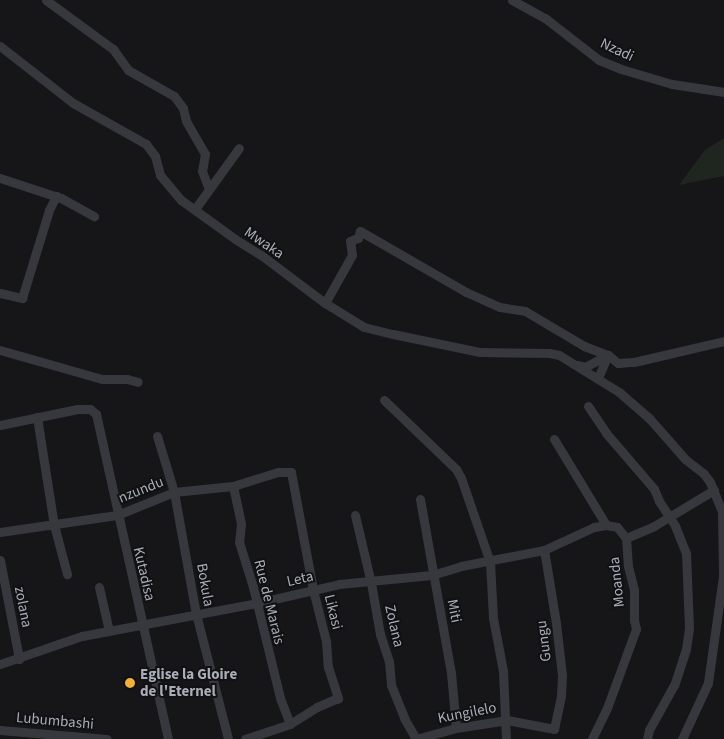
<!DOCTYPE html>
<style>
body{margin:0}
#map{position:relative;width:724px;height:739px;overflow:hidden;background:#161618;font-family:"Source Sans 3",sans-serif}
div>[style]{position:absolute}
.green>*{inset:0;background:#1e261f}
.street>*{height:9px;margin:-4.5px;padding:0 4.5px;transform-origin:4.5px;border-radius:4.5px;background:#37383d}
.dots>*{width:14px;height:14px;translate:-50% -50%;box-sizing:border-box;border:2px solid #111113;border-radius:50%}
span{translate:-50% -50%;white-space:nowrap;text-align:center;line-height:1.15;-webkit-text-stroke:4px #111113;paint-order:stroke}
.street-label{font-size:15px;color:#a8adb8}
.poi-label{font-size:15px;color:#a8adb8;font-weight:700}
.left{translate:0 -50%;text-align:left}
</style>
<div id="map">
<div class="green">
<i style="clip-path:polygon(724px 138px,724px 176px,679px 185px,705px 150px)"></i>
</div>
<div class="street">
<i style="left:46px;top:0;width:83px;rotate:36.2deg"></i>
<i style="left:113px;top:49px;width:26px;rotate:54deg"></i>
<i style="left:128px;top:70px;width:53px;rotate:29.5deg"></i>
<i style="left:174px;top:96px;width:15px;rotate:53deg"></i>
<i style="left:183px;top:108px;width:13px;rotate:77deg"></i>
<i style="left:186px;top:121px;width:38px;rotate:60deg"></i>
<i style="left:205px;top:154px;width:17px;rotate:100deg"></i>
<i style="left:202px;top:171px;width:19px;rotate:69deg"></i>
<i style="left:512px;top:0;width:38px;rotate:29deg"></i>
<i style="left:545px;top:18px;width:68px;rotate:37.9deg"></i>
<i style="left:599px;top:60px;width:24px;rotate:22deg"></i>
<i style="left:621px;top:69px;width:53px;rotate:16.4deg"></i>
<i style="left:672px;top:84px;width:53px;rotate:8.7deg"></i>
<i style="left:0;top:46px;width:93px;rotate:38deg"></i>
<i style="left:73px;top:103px;width:84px;rotate:29.3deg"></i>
<i style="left:146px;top:144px;width:15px;rotate:53deg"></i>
<i style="left:155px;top:156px;width:20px;rotate:75deg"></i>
<i style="left:160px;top:175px;width:33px;rotate:50deg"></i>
<i style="left:181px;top:200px;width:67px;rotate:35.8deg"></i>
<i style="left:235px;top:239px;width:31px;rotate:32deg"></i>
<i style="left:261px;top:255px;width:80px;rotate:36.9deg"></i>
<i style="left:325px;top:303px;width:46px;rotate:31.6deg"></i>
<i style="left:364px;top:327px;width:30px;rotate:14deg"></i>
<i style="left:393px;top:334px;width:89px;rotate:11.7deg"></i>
<i style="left:480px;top:352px;width:69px;rotate:0.8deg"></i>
<i style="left:549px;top:353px;width:10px;rotate:11deg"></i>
<i style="left:559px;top:355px;width:70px;rotate:31.7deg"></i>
<i style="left:619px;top:392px;width:40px;rotate:41deg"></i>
<i style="left:649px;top:418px;width:55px;rotate:48.7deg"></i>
<i style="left:685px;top:459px;width:24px;rotate:38deg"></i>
<i style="left:704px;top:474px;width:10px;rotate:53deg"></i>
<i style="left:710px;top:482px;width:32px;rotate:68deg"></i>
<i style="left:722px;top:512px;width:64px;rotate:89.1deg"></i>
<i style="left:723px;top:576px;width:108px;rotate:98deg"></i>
<i style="left:708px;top:683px;width:62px;rotate:114.9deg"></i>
<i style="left:0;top:178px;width:64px;rotate:18.2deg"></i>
<i style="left:61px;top:198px;width:38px;rotate:29deg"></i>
<i style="left:195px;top:209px;width:75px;rotate:-54.2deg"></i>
<i style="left:0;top:293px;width:23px;rotate:13deg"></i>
<i style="left:22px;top:298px;width:92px;rotate:-72.9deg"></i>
<i style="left:49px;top:210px;width:16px;rotate:-63deg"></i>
<i style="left:325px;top:303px;width:55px;rotate:-60.6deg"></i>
<i style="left:352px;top:255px;width:14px;rotate:-98deg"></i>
<i style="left:350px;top:241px;width:9px;rotate:-21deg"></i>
<i style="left:358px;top:238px;width:7px;rotate:-74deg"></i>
<i style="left:360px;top:231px;width:122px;rotate:29.9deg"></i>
<i style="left:466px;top:292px;width:37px;rotate:24deg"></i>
<i style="left:500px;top:307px;width:25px;rotate:9deg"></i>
<i style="left:525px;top:311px;width:69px;rotate:30.7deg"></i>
<i style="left:584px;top:346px;width:26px;rotate:21deg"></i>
<i style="left:608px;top:355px;width:13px;rotate:39deg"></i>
<i style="left:618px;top:363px;width:16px;rotate:-4deg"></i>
<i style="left:634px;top:362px;width:92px;rotate:-13.1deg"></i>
<i style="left:0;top:350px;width:106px;rotate:15.9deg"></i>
<i style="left:102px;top:379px;width:25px"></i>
<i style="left:127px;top:379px;width:11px;rotate:15deg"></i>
<i style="left:578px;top:365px;width:7px;rotate:16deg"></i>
<i style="left:585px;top:367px;width:26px;rotate:-28deg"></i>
<i style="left:598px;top:378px;width:25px;rotate:-67deg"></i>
<i style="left:384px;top:400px;width:100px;rotate:43.8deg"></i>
<i style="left:456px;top:469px;width:10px;rotate:61deg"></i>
<i style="left:461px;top:478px;width:89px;rotate:71deg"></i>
<i style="left:490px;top:562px;width:56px;rotate:86.9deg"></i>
<i style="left:493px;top:618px;width:54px;rotate:79.3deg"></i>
<i style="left:503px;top:671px;width:68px;rotate:87.5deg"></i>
<i style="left:588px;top:406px;width:32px;rotate:56deg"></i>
<i style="left:606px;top:433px;width:74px;rotate:49.4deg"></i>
<i style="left:654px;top:489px;width:13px;rotate:67deg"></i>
<i style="left:659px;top:501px;width:30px;rotate:57deg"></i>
<i style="left:675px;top:526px;width:29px;rotate:68deg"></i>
<i style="left:686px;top:553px;width:75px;rotate:87.7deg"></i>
<i style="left:689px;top:628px;width:21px;rotate:98deg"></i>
<i style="left:686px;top:649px;width:38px;rotate:108deg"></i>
<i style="left:674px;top:685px;width:51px;rotate:119.1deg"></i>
<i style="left:649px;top:730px;width:9px;rotate:103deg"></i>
<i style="left:37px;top:417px;width:109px;rotate:81.1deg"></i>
<i style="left:54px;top:525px;width:51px;rotate:75.1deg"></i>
<i style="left:0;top:425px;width:79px;rotate:-11.7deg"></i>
<i style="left:77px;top:409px;width:13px"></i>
<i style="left:90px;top:409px;width:8px;rotate:40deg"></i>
<i style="left:96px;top:414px;width:333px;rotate:77.5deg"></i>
<i style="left:157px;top:436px;width:59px;rotate:73.1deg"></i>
<i style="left:174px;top:492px;width:124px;rotate:79.8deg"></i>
<i style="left:196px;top:614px;width:129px;rotate:75.6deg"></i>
<i style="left:554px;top:439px;width:100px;rotate:58.8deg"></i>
<i style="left:606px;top:525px;width:11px;rotate:10deg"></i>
<i style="left:617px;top:527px;width:14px;rotate:51deg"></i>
<i style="left:626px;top:538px;width:28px;rotate:86deg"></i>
<i style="left:628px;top:566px;width:25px;rotate:76deg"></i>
<i style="left:634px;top:590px;width:30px;rotate:90deg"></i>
<i style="left:634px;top:620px;width:9px;rotate:77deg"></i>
<i style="left:636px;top:629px;width:84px;rotate:110.2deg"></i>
<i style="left:607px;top:708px;width:34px;rotate:116deg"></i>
<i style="left:233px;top:486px;width:39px;rotate:78deg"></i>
<i style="left:241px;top:524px;width:18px;rotate:96deg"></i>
<i style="left:239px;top:542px;width:47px;rotate:72.7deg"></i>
<i style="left:253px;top:587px;width:114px;rotate:76.3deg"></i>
<i style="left:280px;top:698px;width:28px;rotate:69deg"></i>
<i style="left:420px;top:499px;width:177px;rotate:79.9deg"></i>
<i style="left:451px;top:673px;width:55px;rotate:84.8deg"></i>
<i style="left:355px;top:515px;width:70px;rotate:76.8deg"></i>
<i style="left:371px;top:583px;width:52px;rotate:80deg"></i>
<i style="left:380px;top:634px;width:28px;rotate:72deg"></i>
<i style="left:389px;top:661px;width:24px;rotate:85deg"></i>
<i style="left:391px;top:685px;width:35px;rotate:68deg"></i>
<i style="left:404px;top:718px;width:24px;rotate:60deg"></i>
<i style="left:0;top:532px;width:118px;rotate:-8.3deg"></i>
<i style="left:117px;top:515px;width:61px;rotate:-22deg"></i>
<i style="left:174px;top:492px;width:59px;rotate:-5.8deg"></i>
<i style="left:233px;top:486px;width:47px;rotate:-17.3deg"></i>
<i style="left:278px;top:472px;width:13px"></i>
<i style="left:291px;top:472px;width:120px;rotate:79.4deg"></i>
<i style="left:313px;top:590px;width:53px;rotate:75.7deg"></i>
<i style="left:326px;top:641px;width:26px;rotate:86deg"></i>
<i style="left:328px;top:667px;width:33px;rotate:72deg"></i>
<i style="left:338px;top:698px;width:23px;rotate:157deg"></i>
<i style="left:317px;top:707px;width:32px;rotate:148deg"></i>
<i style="left:290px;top:724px;width:47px;rotate:161.6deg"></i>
<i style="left:626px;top:538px;width:30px;rotate:-23deg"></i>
<i style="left:654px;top:526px;width:70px;rotate:-31deg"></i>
<i style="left:0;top:560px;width:101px;rotate:79.1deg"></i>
<i style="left:99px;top:587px;width:45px;rotate:77.2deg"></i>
<i style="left:0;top:664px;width:87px;rotate:-18.9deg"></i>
<i style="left:82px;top:636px;width:178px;rotate:-10.7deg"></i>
<i style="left:257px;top:603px;width:84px;rotate:-13deg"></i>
<i style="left:339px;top:584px;width:93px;rotate:-5.5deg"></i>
<i style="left:432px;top:575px;width:30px;rotate:-17deg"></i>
<i style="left:461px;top:566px;width:85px;rotate:-10.9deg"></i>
<i style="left:544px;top:550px;width:55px;rotate:-24.7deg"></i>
<i style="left:594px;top:527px;width:12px;rotate:-9deg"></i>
<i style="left:0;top:730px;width:107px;rotate:4.8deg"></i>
<i style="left:416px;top:739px;width:41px;rotate:-15.4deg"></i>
<i style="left:456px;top:728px;width:52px;rotate:-8.9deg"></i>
<i style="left:507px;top:720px;width:48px;rotate:10.8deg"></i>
<i style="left:554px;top:729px;width:35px;rotate:-78deg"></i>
<i style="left:561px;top:695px;width:20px;rotate:-87deg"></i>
<i style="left:562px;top:675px;width:52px;rotate:-96.6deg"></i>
<i style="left:556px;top:623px;width:74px;rotate:-99.3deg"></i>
</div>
<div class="dots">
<i style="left:130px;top:683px;background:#f2b134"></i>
</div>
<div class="street-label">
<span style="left:617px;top:50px;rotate:25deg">Nzadi</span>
<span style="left:264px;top:243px;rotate:34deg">Mwaka</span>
<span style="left:141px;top:490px;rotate:-22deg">nzundu</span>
<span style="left:144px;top:574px;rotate:77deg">Kutadisa</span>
<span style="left:300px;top:579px;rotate:-13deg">Leta</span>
<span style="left:617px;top:582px;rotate:-96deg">Moanda</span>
<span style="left:205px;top:585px;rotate:80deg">Bokula</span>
<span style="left:269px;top:602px;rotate:76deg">Rue de Marais</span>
<span style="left:23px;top:607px;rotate:79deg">zolana</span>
<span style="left:454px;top:611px;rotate:79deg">Miti</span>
<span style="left:333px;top:612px;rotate:76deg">Likasi</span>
<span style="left:394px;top:626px;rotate:77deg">Zolana</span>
<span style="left:544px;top:641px;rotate:-97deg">Gungu</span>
<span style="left:467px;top:713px;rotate:-11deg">Kungilelo</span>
<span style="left:55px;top:721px;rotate:5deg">Lubumbashi</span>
</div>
<div class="poi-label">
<span class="left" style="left:140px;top:683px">Eglise la Gloire<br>de l'Eternel</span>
</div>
</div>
